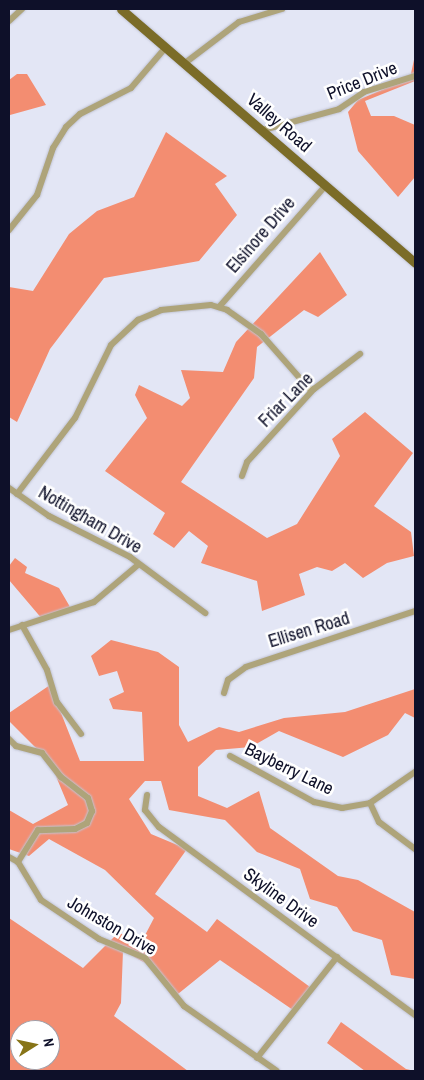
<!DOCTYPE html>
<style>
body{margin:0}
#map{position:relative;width:424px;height:1080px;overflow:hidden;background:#e3e6f5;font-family:"Archivo Narrow",sans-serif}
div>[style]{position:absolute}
.forest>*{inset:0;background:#f38d71}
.roads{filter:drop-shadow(0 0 1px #c1c4d4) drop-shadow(0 0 1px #c1c4d4)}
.minor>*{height:6px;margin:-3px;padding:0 3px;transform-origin:3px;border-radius:3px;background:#aea47a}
.major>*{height:9px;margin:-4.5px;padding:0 4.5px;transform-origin:4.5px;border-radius:4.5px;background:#7b6c28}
span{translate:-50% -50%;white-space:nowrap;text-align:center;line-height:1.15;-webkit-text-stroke:5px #fff;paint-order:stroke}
.street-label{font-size:18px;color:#0e1029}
.frame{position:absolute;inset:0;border:10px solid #0e1029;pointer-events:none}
.north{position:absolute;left:10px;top:1020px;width:50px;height:50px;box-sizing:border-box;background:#fff;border:1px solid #9f9fa9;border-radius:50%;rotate:80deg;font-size:14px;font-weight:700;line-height:20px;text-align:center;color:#0e1029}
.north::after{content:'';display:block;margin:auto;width:18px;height:22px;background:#877417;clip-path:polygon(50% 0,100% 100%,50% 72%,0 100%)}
</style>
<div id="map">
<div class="forest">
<i style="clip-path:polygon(415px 55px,415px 81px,365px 101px,371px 116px,394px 116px,415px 125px,415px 177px,398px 197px,358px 151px,348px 112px,358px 100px,410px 78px)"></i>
<i style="clip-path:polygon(17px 74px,27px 74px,46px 105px,10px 115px,9px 120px,9px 80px)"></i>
<i style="clip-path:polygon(166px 132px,227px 176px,215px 184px,237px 215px,199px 261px,104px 278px,50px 349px,17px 422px,9px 417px,9px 287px,33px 291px,69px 234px,97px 211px,134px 197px)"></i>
<i style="clip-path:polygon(320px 252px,347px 295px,318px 317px,304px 310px,257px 347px,254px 378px,181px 482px,267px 538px,297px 524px,340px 456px,332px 439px,365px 412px,413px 453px,374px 506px,411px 532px,414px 556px,387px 563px,363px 578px,345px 563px,332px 571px,317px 567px,299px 574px,305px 595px,262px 611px,257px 581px,201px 563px,208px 546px,189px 531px,174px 548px,153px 534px,165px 513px,105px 471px,147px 418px,135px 395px,139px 385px,182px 406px,190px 398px,181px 370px,223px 372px,236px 342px)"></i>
<i style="clip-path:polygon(15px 558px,27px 567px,25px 573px,59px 588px,73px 612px,43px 620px,9px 580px,9px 566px)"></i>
<i style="clip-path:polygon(evenodd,111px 640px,158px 652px,179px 667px,179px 725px,188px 742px,219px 727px,239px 732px,284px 718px,345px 712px,415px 689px,415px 718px,405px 713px,388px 735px,343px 757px,279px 731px,251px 747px,216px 750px,198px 767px,198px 796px,227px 808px,259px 791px,270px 828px,338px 876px,358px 880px,415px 912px,415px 979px,391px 975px,382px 940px,353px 931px,337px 907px,310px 899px,300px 869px,257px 852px,225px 820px,169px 810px,161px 781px,145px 781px,129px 799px,151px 834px,187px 849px,155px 894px,207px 932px,217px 919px,310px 987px,293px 1010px,220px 960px,173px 998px,149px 965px,123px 951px,121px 1003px,114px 1016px,188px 1071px,9px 1071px,9px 918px,83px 968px,118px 933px,143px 939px,154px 918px,105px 870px,49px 839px,29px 856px,9px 849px,9px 810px,33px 824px,68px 805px,50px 762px,9px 721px,9px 713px,50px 685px,80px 761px,144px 761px,142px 712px,113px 709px,109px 699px,124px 692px,117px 671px,99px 676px,91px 656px,111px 640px,20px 1030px,50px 1030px,50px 1060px,20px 1060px,20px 1030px)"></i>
<i style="clip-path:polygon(341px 1022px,406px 1069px,415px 1071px,365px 1071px,327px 1043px)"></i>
</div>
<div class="roads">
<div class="minor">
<i style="left:9px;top:21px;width:18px;rotate:-43deg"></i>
<i style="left:185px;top:63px;width:68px;rotate:-37.2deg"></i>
<i style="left:239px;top:22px;width:45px;rotate:-16.8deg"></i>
<i style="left:263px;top:130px;width:79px;rotate:-15.4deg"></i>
<i style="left:339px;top:109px;width:30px;rotate:-34deg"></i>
<i style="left:364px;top:92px;width:53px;rotate:-17.4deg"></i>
<i style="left:9px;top:230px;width:45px;rotate:-51.3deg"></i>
<i style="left:37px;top:195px;width:50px;rotate:-71.2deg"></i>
<i style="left:53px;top:148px;width:25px;rotate:-58deg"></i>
<i style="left:66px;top:127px;width:19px;rotate:-43deg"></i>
<i style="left:80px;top:114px;width:57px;rotate:-27deg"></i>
<i style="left:131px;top:88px;width:54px;rotate:-49.5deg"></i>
<i style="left:219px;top:307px;width:162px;rotate:-48.7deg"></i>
<i style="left:242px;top:476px;width:15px;rotate:-70deg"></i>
<i style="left:247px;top:462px;width:99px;rotate:-47.5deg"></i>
<i style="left:314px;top:389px;width:58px;rotate:-37.3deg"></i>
<i style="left:9px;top:488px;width:49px;rotate:35deg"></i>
<i style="left:49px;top:516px;width:91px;rotate:26.8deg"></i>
<i style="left:130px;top:557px;width:94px;rotate:36.7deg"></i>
<i style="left:17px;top:494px;width:96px;rotate:-52.7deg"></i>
<i style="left:75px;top:418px;width:81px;rotate:-63.7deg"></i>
<i style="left:111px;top:345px;width:37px;rotate:-43deg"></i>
<i style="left:138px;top:320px;width:25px;rotate:-23deg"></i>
<i style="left:161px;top:310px;width:50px;rotate:-5.7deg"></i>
<i style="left:211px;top:305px;width:17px;rotate:17deg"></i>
<i style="left:227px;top:310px;width:42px;rotate:35.2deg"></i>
<i style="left:261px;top:334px;width:76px;rotate:48.7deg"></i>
<i style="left:22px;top:625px;width:51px;rotate:60.9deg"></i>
<i style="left:47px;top:670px;width:34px;rotate:73deg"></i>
<i style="left:57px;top:702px;width:40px;rotate:53deg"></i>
<i style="left:9px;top:630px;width:89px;rotate:-18.2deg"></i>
<i style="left:94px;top:602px;width:57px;rotate:-40.1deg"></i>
<i style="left:224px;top:693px;width:14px;rotate:-73deg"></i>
<i style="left:228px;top:680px;width:22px;rotate:-36deg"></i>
<i style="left:246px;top:667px;width:178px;rotate:-18.3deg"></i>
<i style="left:9px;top:739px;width:10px;rotate:45deg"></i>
<i style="left:16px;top:746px;width:27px;rotate:15deg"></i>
<i style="left:42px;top:753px;width:31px;rotate:52deg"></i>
<i style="left:61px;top:777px;width:34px;rotate:38deg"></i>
<i style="left:88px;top:798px;width:14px;rotate:73deg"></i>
<i style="left:92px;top:811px;width:13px;rotate:113deg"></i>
<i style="left:87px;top:823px;width:13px;rotate:153deg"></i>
<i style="left:75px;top:829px;width:37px;rotate:178deg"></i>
<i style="left:38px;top:830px;width:38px;rotate:122deg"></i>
<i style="left:230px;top:756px;width:96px;rotate:28.7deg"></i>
<i style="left:314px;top:802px;width:29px;rotate:12deg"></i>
<i style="left:342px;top:808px;width:28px;rotate:-10deg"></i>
<i style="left:370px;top:803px;width:55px;rotate:-34.6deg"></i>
<i style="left:147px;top:795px;width:15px;rotate:98deg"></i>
<i style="left:145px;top:810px;width:22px;rotate:51deg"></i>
<i style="left:159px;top:827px;width:318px;rotate:36.3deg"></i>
<i style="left:370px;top:803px;width:21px;rotate:65deg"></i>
<i style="left:379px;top:822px;width:45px;rotate:36.9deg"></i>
<i style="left:9px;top:857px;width:10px;rotate:29deg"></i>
<i style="left:18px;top:862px;width:44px;rotate:58.8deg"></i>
<i style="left:41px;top:900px;width:70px;rotate:33.9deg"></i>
<i style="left:99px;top:939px;width:50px;rotate:22.4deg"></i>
<i style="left:145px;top:958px;width:62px;rotate:50.9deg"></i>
<i style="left:184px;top:1006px;width:113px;rotate:35deg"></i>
<i style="left:257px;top:1058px;width:129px;rotate:-51.6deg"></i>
</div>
<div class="major">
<i style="left:121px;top:9px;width:389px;rotate:40.8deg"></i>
</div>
</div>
<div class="street-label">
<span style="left:362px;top:81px;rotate:-22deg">Price Drive</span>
<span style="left:279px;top:123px;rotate:41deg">Valley Road</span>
<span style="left:261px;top:235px;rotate:-49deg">Elsinore Drive</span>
<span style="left:286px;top:400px;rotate:-45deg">Friar Lane</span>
<span style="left:90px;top:520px;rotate:30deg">Nottingham Drive</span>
<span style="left:309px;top:630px;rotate:-17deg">Ellisen Road</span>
<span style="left:289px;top:769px;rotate:26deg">Bayberry Lane</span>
<span style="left:281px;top:898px;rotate:36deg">Skyline Drive</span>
<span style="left:112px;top:926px;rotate:30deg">Johnston Drive</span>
</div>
<div class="frame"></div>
<div class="north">N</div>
</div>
